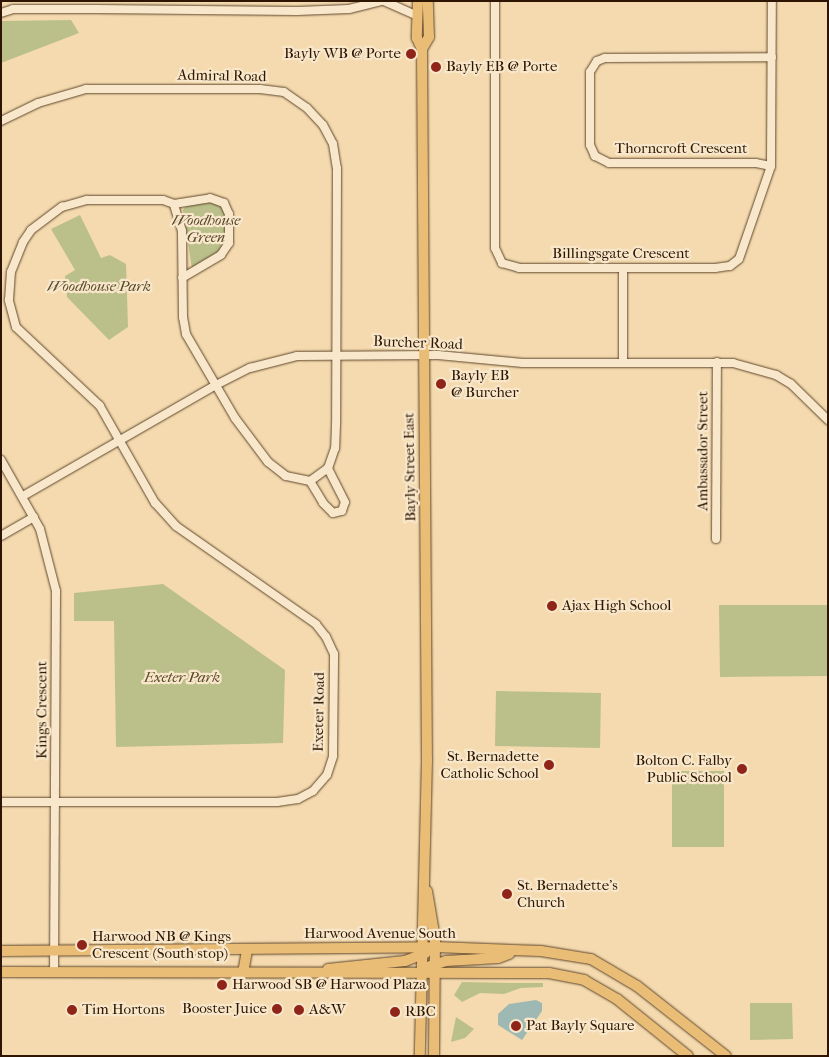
<!DOCTYPE html>
<style>
body{margin:0}
#map{position:relative;width:829px;height:1057px;overflow:hidden;background:#f4daae;font-family:"IM FELL French Canon",serif}
div>[style]{position:absolute}
.green>*{inset:0;background:#bbc08a}
.water>*{inset:0;background:#9eb9b3}
.roads{filter:drop-shadow(0 0 1px #5f462c) drop-shadow(0 0 1px #5f462c)}
.minor>*{height:8px;margin:-4px;padding:0 4px;transform-origin:4px;border-radius:4px;background:#f8e7ca}
.major>*{height:10px;margin:-5px;padding:0 5px;transform-origin:5px;border-radius:5px;background:#eabd77}
.dots>*{width:14px;height:14px;translate:-50% -50%;box-sizing:border-box;border:2px solid #f8e7ca;border-radius:50%}
span{translate:-50% -50%;white-space:nowrap;text-align:center;line-height:1.15;-webkit-text-stroke:4.5px #f8e7ca;paint-order:stroke}
.poi-label{font-size:15px;color:#2d1501}
.right{translate:-100% -50%;text-align:right}
.left{translate:0 -50%;text-align:left}
.street-label{font-size:15px;color:#2d1501}
.park-label{font-size:15px;color:#58482a;font-style:italic}
.frame{position:absolute;inset:0;border:2px solid #2d1501;pointer-events:none}
</style>
<div id="map">
<div class="green">
<i style="clip-path:polygon(71px 20px,79px 33px,1px 63px,1px 21px)"></i>
<i style="clip-path:polygon(189px 202px,219px 203px,225px 211px,226px 243px,221px 250px,192px 269px,183px 210px)"></i>
<i style="clip-path:polygon(80px 215px,101px 258px,110px 255px,126px 264px,128px 327px,109px 340px,67px 297px,65px 276px,75px 270px,51px 229px)"></i>
<i style="clip-path:polygon(163px 584px,285px 670px,283px 743px,116px 747px,114px 621px,74px 621px,74px 593px)"></i>
<i style="clip-path:polygon(719px 605px,828px 605px,828px 676px,720px 677px)"></i>
<i style="clip-path:polygon(496px 691px,601px 693px,600px 748px,495px 746px)"></i>
<i style="clip-path:polygon(672px 771px,724px 771px,724px 847px,672px 847px)"></i>
<i style="clip-path:polygon(462px 982px,512px 983px,543px 983px,543px 987px,521px 988px,504px 994px,480px 993px,462px 1002px,454px 995px)"></i>
<i style="clip-path:polygon(750px 1003px,792px 1003px,793px 1039px,750px 1040px)"></i>
<i style="clip-path:polygon(456px 1017px,474px 1029px,465px 1038px,451px 1042px)"></i>
</div>
<div class="water">
<i style="clip-path:polygon(536px 1000px,542px 1003px,542px 1011px,522px 1040px,498px 1025px,498px 1014px,509px 1004px)"></i>
</div>
<div class="roads">
<div class="minor">
<i style="left:384px;top:1px;width:36px;rotate:24deg"></i>
<i style="left:495px;top:1px;width:247px;rotate:90deg"></i>
<i style="left:495px;top:248px;width:17px;rotate:65deg"></i>
<i style="left:502px;top:263px;width:18px;rotate:16deg"></i>
<i style="left:519px;top:268px;width:196px"></i>
<i style="left:715px;top:268px;width:15px;rotate:-8deg"></i>
<i style="left:730px;top:266px;width:11px;rotate:-38deg"></i>
<i style="left:739px;top:259px;width:98px;rotate:-71deg"></i>
<i style="left:771px;top:166px;width:165px;rotate:-89.7deg"></i>
<i style="left:1px;top:13px;width:13px;rotate:-18deg"></i>
<i style="left:13px;top:9px;width:82px"></i>
<i style="left:95px;top:9px;width:202px;rotate:0.6deg"></i>
<i style="left:297px;top:11px;width:52px;rotate:-2.2deg"></i>
<i style="left:349px;top:9px;width:34px;rotate:-14deg"></i>
<i style="left:1px;top:121px;width:41px;rotate:-25.9deg"></i>
<i style="left:38px;top:103px;width:50px;rotate:-16.3deg"></i>
<i style="left:86px;top:89px;width:174px"></i>
<i style="left:260px;top:89px;width:24px;rotate:7deg"></i>
<i style="left:284px;top:92px;width:28px;rotate:35deg"></i>
<i style="left:307px;top:108px;width:23px;rotate:47deg"></i>
<i style="left:323px;top:125px;width:21px;rotate:62deg"></i>
<i style="left:333px;top:144px;width:24px;rotate:81deg"></i>
<i style="left:337px;top:168px;width:256px;rotate:90.2deg"></i>
<i style="left:336px;top:424px;width:24px;rotate:92deg"></i>
<i style="left:335px;top:448px;width:21px;rotate:109deg"></i>
<i style="left:328px;top:468px;width:22px;rotate:144deg"></i>
<i style="left:310px;top:481px;width:25px;rotate:-168deg"></i>
<i style="left:286px;top:476px;width:23px;rotate:-142deg"></i>
<i style="left:268px;top:462px;width:55px;rotate:-126.9deg"></i>
<i style="left:235px;top:418px;width:97px;rotate:-120.3deg"></i>
<i style="left:186px;top:334px;width:17px;rotate:-100deg"></i>
<i style="left:183px;top:317px;width:86px;rotate:-90.7deg"></i>
<i style="left:182px;top:231px;width:28px;rotate:-107deg"></i>
<i style="left:771px;top:166px;width:15px;rotate:-169deg"></i>
<i style="left:756px;top:163px;width:147px;rotate:180deg"></i>
<i style="left:609px;top:163px;width:16px;rotate:-153deg"></i>
<i style="left:595px;top:156px;width:12px;rotate:-114deg"></i>
<i style="left:590px;top:145px;width:73px;rotate:-90deg"></i>
<i style="left:590px;top:72px;width:13px;rotate:-58deg"></i>
<i style="left:597px;top:61px;width:9px;rotate:-21deg"></i>
<i style="left:605px;top:58px;width:167px;rotate:-0.3deg"></i>
<i style="left:623px;top:362px;width:94px;rotate:-90deg"></i>
<i style="left:1px;top:460px;width:79px;rotate:60.5deg"></i>
<i style="left:40px;top:529px;width:64px;rotate:75.5deg"></i>
<i style="left:56px;top:591px;width:382px;rotate:90.3deg"></i>
<i style="left:310px;top:481px;width:26px;rotate:59deg"></i>
<i style="left:323px;top:503px;width:14px;rotate:45deg"></i>
<i style="left:333px;top:513px;width:9px;rotate:-13deg"></i>
<i style="left:342px;top:511px;width:9px;rotate:-72deg"></i>
<i style="left:345px;top:502px;width:38px;rotate:-117deg"></i>
<i style="left:23px;top:496px;width:223px;rotate:-29.9deg"></i>
<i style="left:216px;top:385px;width:38px;rotate:-27deg"></i>
<i style="left:250px;top:368px;width:49px;rotate:-14.3deg"></i>
<i style="left:297px;top:356px;width:141px;rotate:-0.4deg"></i>
<i style="left:438px;top:355px;width:85px;rotate:5.4deg"></i>
<i style="left:523px;top:363px;width:210px"></i>
<i style="left:733px;top:363px;width:45px;rotate:15.6deg"></i>
<i style="left:776px;top:375px;width:17px;rotate:31deg"></i>
<i style="left:791px;top:384px;width:52px;rotate:44.2deg"></i>
<i style="left:1px;top:536px;width:38px;rotate:-30deg"></i>
<i style="left:716px;top:539px;width:177px;rotate:-89.7deg"></i>
<i style="left:1px;top:802px;width:276px"></i>
<i style="left:277px;top:802px;width:21px;rotate:-8deg"></i>
<i style="left:298px;top:799px;width:17px;rotate:-28deg"></i>
<i style="left:313px;top:791px;width:21px;rotate:-49deg"></i>
<i style="left:327px;top:775px;width:20px;rotate:-72deg"></i>
<i style="left:333px;top:756px;width:102px;rotate:-89.4deg"></i>
<i style="left:334px;top:654px;width:19px;rotate:-115deg"></i>
<i style="left:326px;top:637px;width:16px;rotate:-128deg"></i>
<i style="left:316px;top:624px;width:171px;rotate:-145deg"></i>
<i style="left:176px;top:526px;width:31px;rotate:-132deg"></i>
<i style="left:155px;top:503px;width:112px;rotate:-119.6deg"></i>
<i style="left:100px;top:406px;width:115px;rotate:-136.8deg"></i>
<i style="left:16px;top:327px;width:28px;rotate:-105deg"></i>
<i style="left:9px;top:300px;width:28px;rotate:-86deg"></i>
<i style="left:11px;top:272px;width:32px;rotate:-68deg"></i>
<i style="left:23px;top:242px;width:14px;rotate:-56deg"></i>
<i style="left:31px;top:230px;width:39px;rotate:-37deg"></i>
<i style="left:62px;top:207px;width:26px;rotate:-16deg"></i>
<i style="left:87px;top:200px;width:76px"></i>
<i style="left:163px;top:200px;width:12px;rotate:20deg"></i>
<i style="left:174px;top:204px;width:36px;rotate:-9deg"></i>
<i style="left:210px;top:198px;width:15px;rotate:20deg"></i>
<i style="left:224px;top:203px;width:12px;rotate:66deg"></i>
<i style="left:229px;top:214px;width:29px;rotate:90deg"></i>
<i style="left:229px;top:243px;width:14px;rotate:124deg"></i>
<i style="left:221px;top:255px;width:45px;rotate:149.5deg"></i>
</div>
<div class="major">
<i style="left:418px;top:1px;width:37px;rotate:92deg"></i>
<i style="left:417px;top:38px;width:12px;rotate:66deg"></i>
<i style="left:422px;top:49px;width:711px;rotate:89.6deg"></i>
<i style="left:427px;top:760px;width:296px;rotate:91.4deg"></i>
<i style="left:422px;top:49px;width:14px;rotate:-60deg"></i>
<i style="left:429px;top:37px;width:36px;rotate:-92deg"></i>
<i style="left:427px;top:891px;width:49px;rotate:80.5deg"></i>
<i style="left:435px;top:939px;width:117px;rotate:90.5deg"></i>
<i style="left:1px;top:951px;width:434px;rotate:-0.5deg"></i>
<i style="left:435px;top:947px;width:106px;rotate:2.2deg"></i>
<i style="left:541px;top:951px;width:51px;rotate:9.1deg"></i>
<i style="left:591px;top:959px;width:53px;rotate:30.4deg"></i>
<i style="left:637px;top:986px;width:113px;rotate:38.2deg"></i>
<i style="left:430px;top:966px;width:17px;rotate:-17deg"></i>
<i style="left:446px;top:961px;width:52px;rotate:-3.3deg"></i>
<i style="left:498px;top:958px;width:12px;rotate:-20deg"></i>
<i style="left:328px;top:969px;width:77px;rotate:-5.9deg"></i>
<i style="left:405px;top:961px;width:22px;rotate:-21deg"></i>
<i style="left:1px;top:972px;width:548px;rotate:0.1deg"></i>
<i style="left:549px;top:973px;width:36px;rotate:11deg"></i>
<i style="left:584px;top:980px;width:38px;rotate:30deg"></i>
<i style="left:617px;top:999px;width:91px;rotate:38.8deg"></i>
<i style="left:243px;top:973px;width:23px;rotate:-80deg"></i>
</div>
</div>
<div class="dots">
<i style="left:411px;top:54px;background:#8f2418"></i>
<i style="left:436px;top:67px;background:#8f2418"></i>
<i style="left:441px;top:384px;background:#8f2418"></i>
<i style="left:552px;top:606px;background:#8f2418"></i>
<i style="left:549px;top:765px;background:#8f2418"></i>
<i style="left:742px;top:769px;background:#8f2418"></i>
<i style="left:507px;top:894px;background:#8f2418"></i>
<i style="left:82px;top:945px;background:#8f2418"></i>
<i style="left:222px;top:985px;background:#8f2418"></i>
<i style="left:277px;top:1009px;background:#8f2418"></i>
<i style="left:72px;top:1010px;background:#8f2418"></i>
<i style="left:299px;top:1010px;background:#8f2418"></i>
<i style="left:395px;top:1012px;background:#8f2418"></i>
<i style="left:516px;top:1026px;background:#8f2418"></i>
</div>
<div class="poi-label">
<span class="right" style="left:401px;top:54px">Bayly WB @ Porte</span>
<span class="left" style="left:446px;top:67px">Bayly EB @ Porte</span>
<span class="left" style="left:451px;top:384px">Bayly EB<br>@ Burcher</span>
<span class="left" style="left:562px;top:606px">Ajax High School</span>
<span class="right" style="left:539px;top:765px">St. Bernadette<br>Catholic School</span>
<span class="right" style="left:732px;top:769px">Bolton C. Falby<br>Public School</span>
<span class="left" style="left:517px;top:894px">St. Bernadette's<br>Church</span>
<span class="left" style="left:92px;top:945px">Harwood NB @ Kings<br>Crescent (South stop)</span>
<span class="left" style="left:232px;top:985px">Harwood SB @ Harwood Plaza</span>
<span class="right" style="left:267px;top:1009px">Booster Juice</span>
<span class="left" style="left:82px;top:1010px">Tim Hortons</span>
<span class="left" style="left:309px;top:1010px">A&amp;W</span>
<span class="left" style="left:405px;top:1012px">RBC</span>
<span class="left" style="left:526px;top:1026px">Pat Bayly Square</span>
</div>
<div class="street-label">
<span style="left:222px;top:76px;rotate:1deg">Admiral Road</span>
<span style="left:681px;top:149px">Thorncroft Crescent</span>
<span style="left:621px;top:254px">Billingsgate Crescent</span>
<span style="left:418px;top:343px;rotate:2deg">Burcher Road</span>
<span style="left:703px;top:451px;rotate:-90deg">Ambassador Street</span>
<span style="left:410px;top:467px;rotate:-91deg">Bayly Street East</span>
<span style="left:42px;top:710px;rotate:-90deg">Kings Crescent</span>
<span style="left:319px;top:712px;rotate:-89deg">Exeter Road</span>
<span style="left:380px;top:934px">Harwood Avenue South</span>
</div>
<div class="park-label">
<span style="left:206px;top:229px">Woodhouse<br>Green</span>
<span style="left:99px;top:287px">Woodhouse Park</span>
<span style="left:182px;top:678px">Exeter Park</span>
</div>
<div class="frame"></div>
</div>
